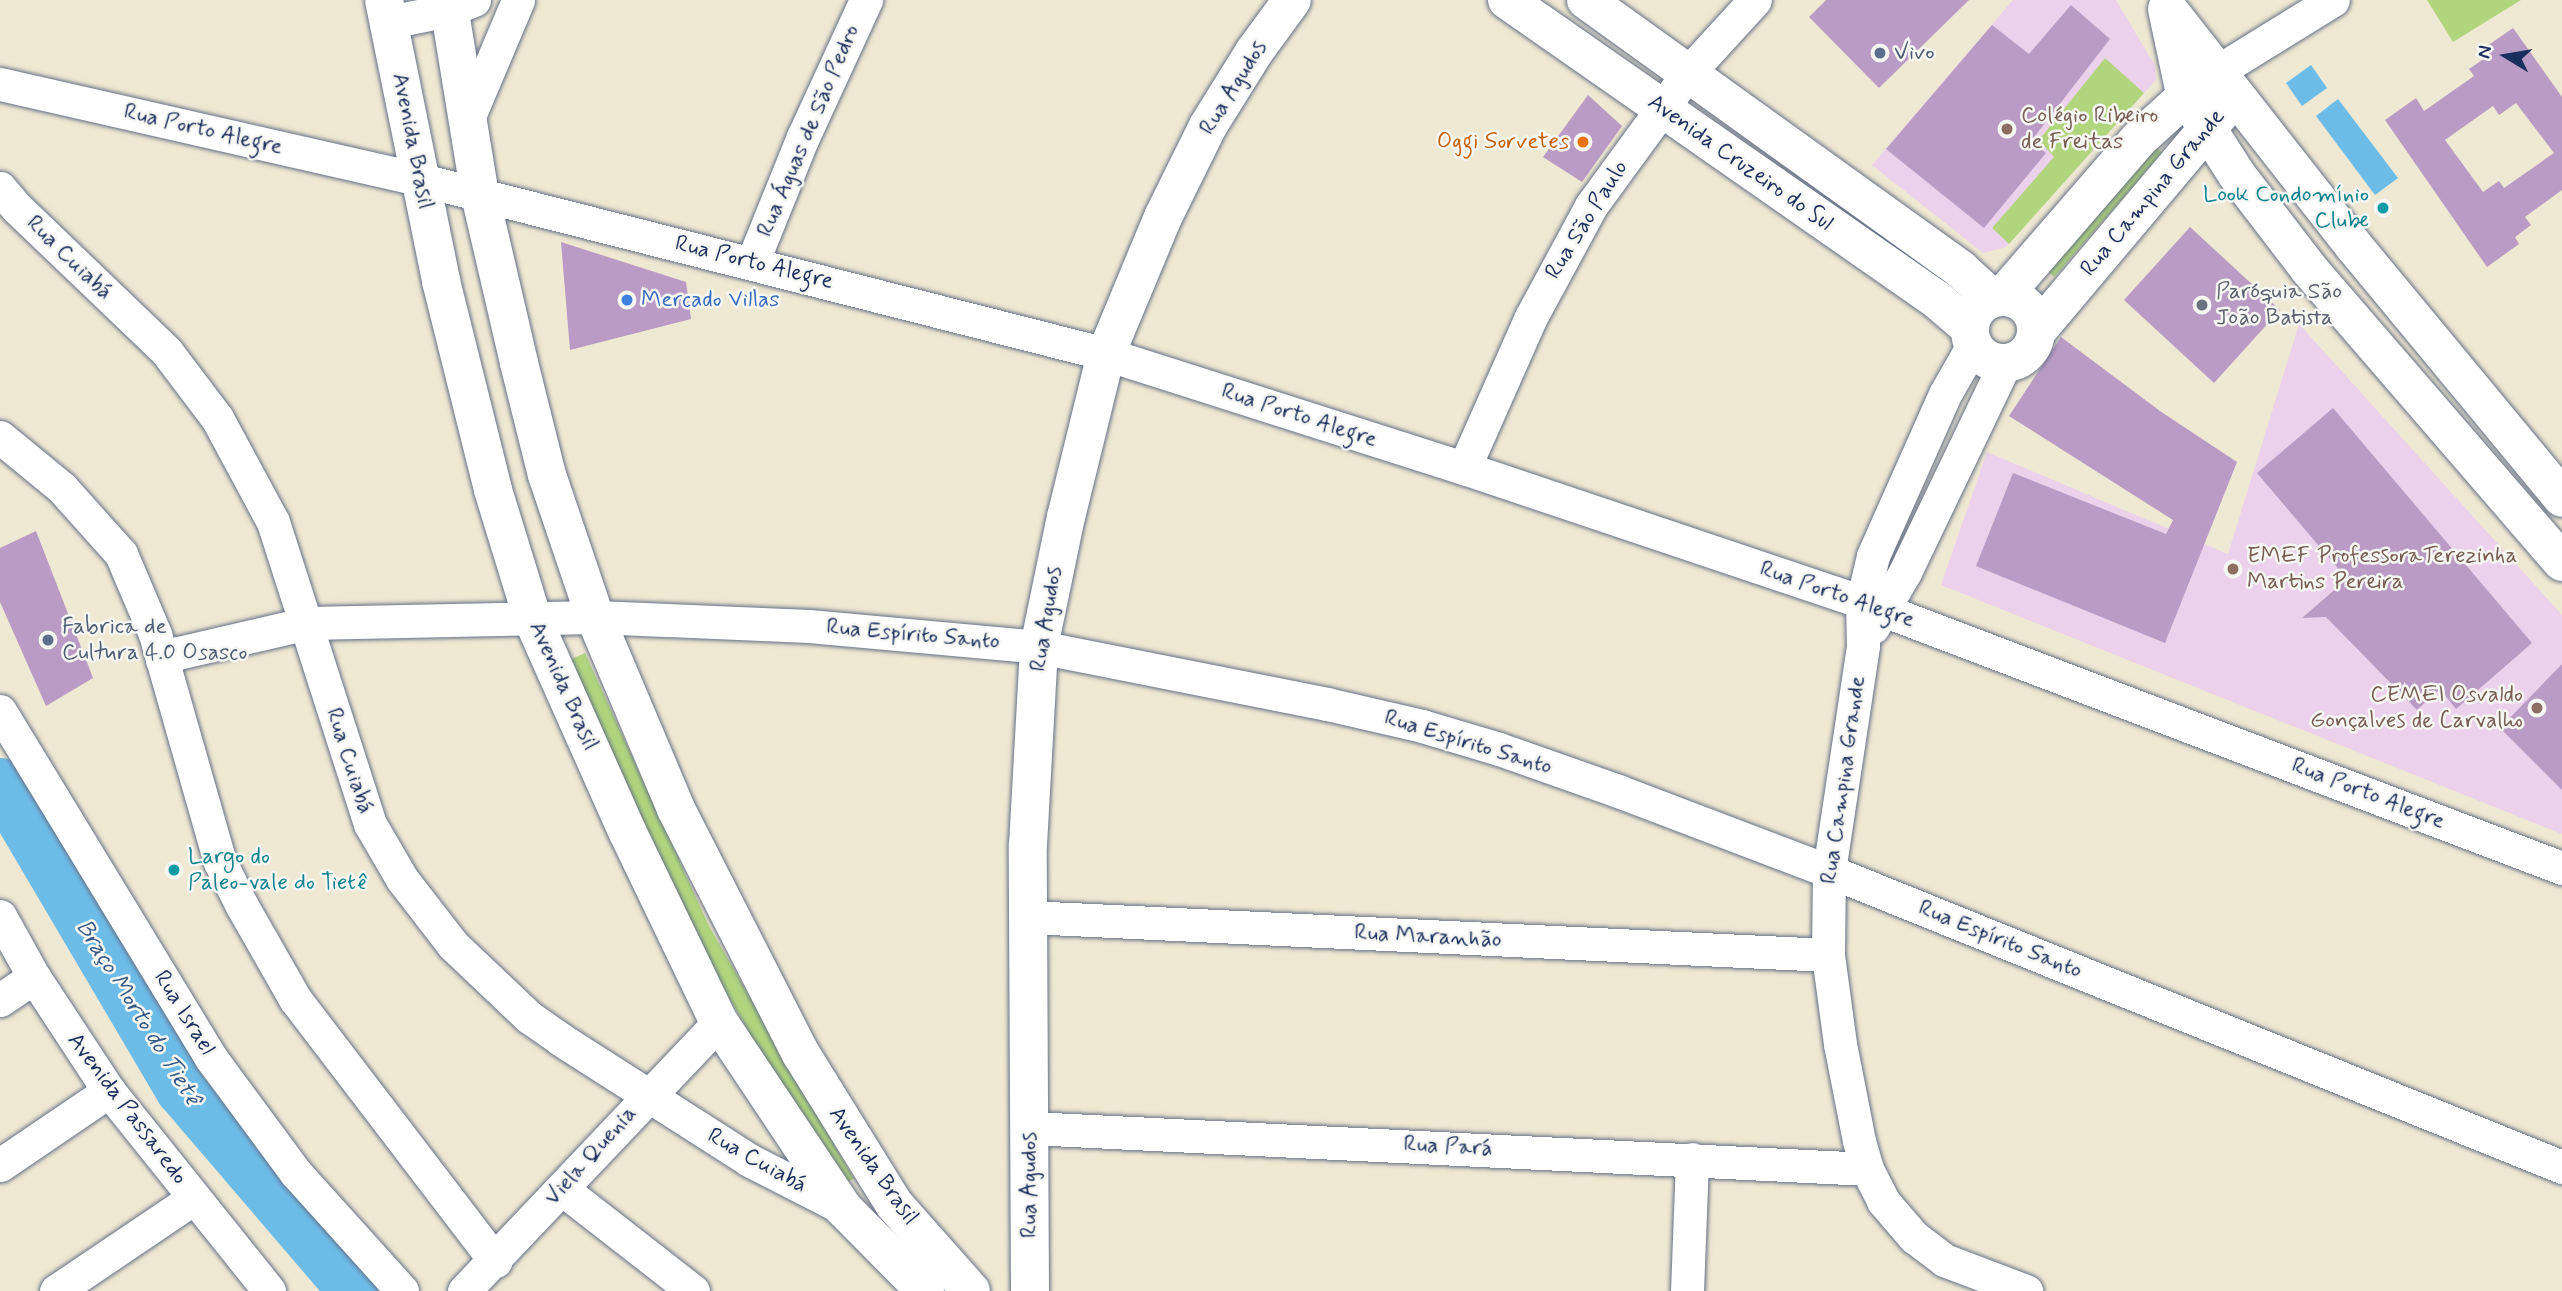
<!DOCTYPE html>
<meta charset="utf-8">
<style>
body{margin:0}
#map{position:relative;width:2562px;height:1291px;overflow:hidden;background:#efe8d2;font-family:Mynerve,sans-serif}
div>[style]{position:absolute}
.built>*{inset:0;background:#ebd1eb}
.green>*{inset:0;background:#b1d57d}
.water>*{inset:0;background:#6dbce8}
.river>*{height:51px;margin:-25.5px;padding:0 25.5px;transform-origin:25.5px;border-radius:25.5px;background:#6dbce8}
.building>*{inset:0;background:#ba9bc5}
.roads{filter:drop-shadow(0 0 2px #657087) drop-shadow(0 0 2px #657087)}
.street>*{height:33px;margin:-16.5px;padding:0 16.5px;transform-origin:16.5px;border-radius:16.5px;background:#fff}
.secondary>*{height:38px;margin:-19px;padding:0 19px;transform-origin:19px;border-radius:19px;background:#fff}
.secondary>.ring{margin:-19px;padding:0;box-sizing:content-box;background:none;border:38px solid #fff;border-radius:50%}
.dots>*{width:19px;height:19px;translate:-50% -50%;box-sizing:border-box;border:4px solid #f6f6f2;border-radius:50%}
span{translate:-50% -50%;white-space:nowrap;text-align:center;line-height:1.15;-webkit-text-stroke:5px #f6f6f2;paint-order:stroke}
.service-label{font-size:23px;color:#4e5e75}
.left{translate:0 -50%;text-align:left}
.street-label{font-size:23px;color:#1b2f5e}
.education-label{font-size:23px;color:#785e54}
.right{translate:-100% -50%;text-align:right}
.food-label{font-size:23px;color:#c56008}
.culture-label{font-size:23px;color:#0d838f}
.worship-label{font-size:23px;color:#5b616d}
.shop-label{font-size:23px;color:#366cbe}
.water-label{font-size:24px;color:#345987;font-style:italic}
.north{position:absolute;left:2471px;top:21px;width:70px;height:70px;-webkit-text-stroke:5px #f6f6f2;paint-order:stroke;rotate:281deg;font-size:19px;font-weight:700;line-height:28px;text-align:center;color:#1b2f5e}
.north::after{content:'';display:block;margin:auto;width:24px;height:32px;background:#1b2f5e;clip-path:polygon(50% 0,100% 100%,50% 72%,0 100%)}
</style>
<div id="map">
<div class="built">
<i style="clip-path:polygon(2013px 0,2116px 0,2155px 66px,2156px 80px,2006px 247px,1983px 253px,1872px 165px)"></i>
<i style="clip-path:polygon(2299px 324px,2562px 615px,2562px 834px,1941px 585px,1987px 452px,2228px 554px)"></i>
</div>
<div class="green">
<i style="clip-path:polygon(2427px 0,2521px 0,2453px 42px)"></i>
<i style="clip-path:polygon(2105px 58px,2144px 93px,2009px 244px,1992px 228px,2054px 157px,2039px 140px)"></i>
<i style="clip-path:polygon(2154px 144px,2162px 153px,2054px 277px,2045px 269px)"></i>
<i style="clip-path:polygon(585px 653px,709px 926px,854px 1179px,838px 1185px,692px 934px,567px 661px)"></i>
</div>
<div class="water">
<i style="clip-path:polygon(2311px 65px,2327px 88px,2302px 106px,2286px 83px)"></i>
<i style="clip-path:polygon(2338px 99px,2398px 178px,2375px 195px,2316px 116px)"></i>
</div>
<div class="river">
<i style="left:0;top:783px;width:356px;rotate:59.5deg"></i>
<i style="left:181px;top:1090px;width:265px;rotate:49.4deg"></i>
</div>
<div class="building">
<i style="clip-path:polygon(1826px 0,1969px 0,1879px 88px,1809px 17px)"></i>
<i style="clip-path:polygon(2071px 5px,2110px 39px,2031px 141px,2046px 153px,1984px 228px,1886px 149px,1992px 25px,2029px 54px)"></i>
<i style="clip-path:polygon(evenodd,2513px 28px,2562px 97px,2562px 190px,2525px 217px,2531px 225px,2515px 237px,2519px 244px,2487px 267px,2385px 120px,2416px 98px,2424px 111px,2474px 76px,2469px 69px,2485px 58px,2480px 51px,2513px 28px,2516px 103px,2554px 153px,2504px 188px,2499px 181px,2483px 192px,2445px 140px,2493px 106px,2499px 115px,2516px 103px)"></i>
<i style="clip-path:polygon(1588px 95px,1622px 126px,1582px 182px,1543px 157px)"></i>
<i style="clip-path:polygon(2190px 227px,2280px 310px,2214px 383px,2124px 300px)"></i>
<i style="clip-path:polygon(561px 242px,686px 282px,691px 319px,570px 350px)"></i>
<i style="clip-path:polygon(2061px 337px,2160px 411px,2237px 462px,2165px 643px,1976px 566px,2013px 473px,2166px 534px,2173px 520px,2009px 416px)"></i>
<i style="clip-path:polygon(2333px 408px,2532px 643px,2456px 709px,2440px 689px,2417px 710px,2326px 617px,2302px 618px,2347px 579px,2257px 473px)"></i>
<i style="clip-path:polygon(36px 531px,93px 678px,46px 706px,0 602px,0 548px)"></i>
<i style="clip-path:polygon(2562px 664px,2562px 790px,2500px 728px)"></i>
</div>
<div class="roads">
<div class="street">
<i style="left:389px;top:22px;width:61px;rotate:-11.3deg"></i>
<i style="left:449px;top:10px;width:27px;rotate:-22deg"></i>
<i style="left:2218px;top:71px;width:135px;rotate:-31.7deg"></i>
<i style="left:0;top:84px;width:429px;rotate:12.8deg"></i>
<i style="left:418px;top:179px;width:710px;rotate:14.27deg"></i>
<i style="left:1106px;top:354px;width:376px;rotate:17.7deg"></i>
<i style="left:1464px;top:468px;width:420px;rotate:18.6deg"></i>
<i style="left:1862px;top:602px;width:749px;rotate:20.81deg"></i>
<i style="left:467px;top:121px;width:131px;rotate:-67.1deg"></i>
<i style="left:0;top:188px;width:26px;rotate:50deg"></i>
<i style="left:17px;top:208px;width:208px;rotate:43.8deg"></i>
<i style="left:167px;top:352px;width:83px;rotate:52.9deg"></i>
<i style="left:217px;top:418px;width:118px;rotate:61.7deg"></i>
<i style="left:273px;top:522px;width:317px;rotate:72.2deg"></i>
<i style="left:370px;top:824px;width:64px;rotate:59.8deg"></i>
<i style="left:402px;top:879px;width:83px;rotate:52.3deg"></i>
<i style="left:453px;top:945px;width:105px;rotate:43.5deg"></i>
<i style="left:529px;top:1017px;width:38px;rotate:35deg"></i>
<i style="left:560px;top:1039px;width:224px;rotate:32.6deg"></i>
<i style="left:749px;top:1160px;width:106px;rotate:27.1deg"></i>
<i style="left:752px;top:263px;width:136px;rotate:-68deg"></i>
<i style="left:803px;top:137px;width:151px;rotate:-65.3deg"></i>
<i style="left:1973px;top:345px;width:56px;rotate:119.7deg"></i>
<i style="left:1945px;top:394px;width:177px;rotate:114deg"></i>
<i style="left:1873px;top:556px;width:47px;rotate:103.4deg"></i>
<i style="left:1862px;top:602px;width:44px;rotate:88.7deg"></i>
<i style="left:1863px;top:646px;width:228px;rotate:98.6deg"></i>
<i style="left:1829px;top:871px;width:84px;rotate:90.7deg"></i>
<i style="left:1828px;top:955px;width:90px;rotate:82.3deg"></i>
<i style="left:1840px;top:1044px;width:99px;rotate:78.9deg"></i>
<i style="left:1859px;top:1141px;width:29px;rotate:74deg"></i>
<i style="left:1867px;top:1169px;width:36px;rotate:63deg"></i>
<i style="left:1883px;top:1201px;width:48px;rotate:49.3deg"></i>
<i style="left:1914px;top:1237px;width:38px;rotate:37deg"></i>
<i style="left:1944px;top:1260px;width:88px;rotate:20.7deg"></i>
<i style="left:0;top:437px;width:80px;rotate:39.4deg"></i>
<i style="left:62px;top:488px;width:89px;rotate:48.2deg"></i>
<i style="left:121px;top:554px;width:87px;rotate:67deg"></i>
<i style="left:155px;top:634px;width:237px;rotate:74.1deg"></i>
<i style="left:220px;top:862px;width:49px;rotate:63.4deg"></i>
<i style="left:242px;top:906px;width:107px;rotate:60.3deg"></i>
<i style="left:295px;top:999px;width:330px;rotate:52.6deg"></i>
<i style="left:1464px;top:468px;width:165px;rotate:-66.1deg"></i>
<i style="left:1531px;top:317px;width:126px;rotate:-61.6deg"></i>
<i style="left:1591px;top:206px;width:165px;rotate:-53.9deg"></i>
<i style="left:1688px;top:73px;width:99px;rotate:-47.5deg"></i>
<i style="left:1873px;top:627px;width:64px;rotate:-59.8deg"></i>
<i style="left:1905px;top:572px;width:232px;rotate:-64.4deg"></i>
<i style="left:162px;top:660px;width:17px;rotate:-24deg"></i>
<i style="left:178px;top:653px;width:133px;rotate:-13deg"></i>
<i style="left:308px;top:623px;width:287px;rotate:-1.2deg"></i>
<i style="left:595px;top:617px;width:214px;rotate:2.4deg"></i>
<i style="left:809px;top:626px;width:231px;rotate:5.2deg"></i>
<i style="left:1039px;top:647px;width:294px;rotate:11.2deg"></i>
<i style="left:1327px;top:704px;width:98px;rotate:13deg"></i>
<i style="left:1422px;top:726px;width:80px;rotate:16.6deg"></i>
<i style="left:1499px;top:749px;width:126px;rotate:19.4deg"></i>
<i style="left:1618px;top:791px;width:226px;rotate:20.8deg"></i>
<i style="left:1829px;top:871px;width:791px;rotate:21.99deg"></i>
<i style="left:0;top:711px;width:406px;rotate:58.7deg"></i>
<i style="left:211px;top:1058px;width:142px;rotate:53.6deg"></i>
<i style="left:295px;top:1172px;width:160px;rotate:48deg"></i>
<i style="left:0;top:916px;width:70px;rotate:60.9deg"></i>
<i style="left:34px;top:977px;width:136px;rotate:56.7deg"></i>
<i style="left:109px;top:1091px;width:256px;rotate:51.3deg"></i>
<i style="left:1028px;top:917px;width:801px;rotate:2.72deg"></i>
<i style="left:0;top:1000px;width:41px;rotate:-34.1deg"></i>
<i style="left:1030px;top:1128px;width:838px;rotate:2.8deg"></i>
<i style="left:0;top:1165px;width:132px;rotate:-34.2deg"></i>
<i style="left:562px;top:1189px;width:166px;rotate:37.9deg"></i>
<i style="left:56px;top:1291px;width:166px;rotate:-34deg"></i>
<i style="left:464px;top:1291px;width:371px;rotate:-46.5deg"></i>
<i style="left:1687px;top:1291px;width:132px;rotate:-87.8deg"></i>
</div>
<div class="secondary">
<i style="left:384px;top:0;width:287px;rotate:78.5deg"></i>
<i style="left:441px;top:281px;width:215px;rotate:76deg"></i>
<i style="left:493px;top:490px;width:136px;rotate:72.9deg"></i>
<i style="left:533px;top:620px;width:231px;rotate:66deg"></i>
<i style="left:627px;top:831px;width:212px;rotate:64.3deg"></i>
<i style="left:719px;top:1022px;width:224px;rotate:56.3deg"></i>
<i style="left:843px;top:1208px;width:117px;rotate:45.3deg"></i>
<i style="left:448px;top:0;width:198px;rotate:80.7deg"></i>
<i style="left:480px;top:195px;width:172px;rotate:76.9deg"></i>
<i style="left:519px;top:363px;width:115px;rotate:76deg"></i>
<i style="left:547px;top:475px;width:150px;rotate:71.3deg"></i>
<i style="left:595px;top:617px;width:208px;rotate:67.1deg"></i>
<i style="left:676px;top:809px;width:275px;rotate:63deg"></i>
<i style="left:801px;top:1054px;width:176px;rotate:58.2deg"></i>
<i style="left:894px;top:1204px;width:116px;rotate:48.5deg"></i>
<i style="left:1507px;top:0;width:523px;rotate:34.88deg"></i>
<i style="left:1936px;top:299px;width:45px;rotate:40.5deg"></i>
<i style="left:1586px;top:0;width:461px;rotate:35.7deg"></i>
<i style="left:1960px;top:269px;width:43px;rotate:42.2deg"></i>
<i style="left:2167px;top:9px;width:87px;rotate:78deg"></i>
<i style="left:2185px;top:94px;width:96px;rotate:57.3deg"></i>
<i style="left:2237px;top:175px;width:118px;rotate:52.5deg"></i>
<i style="left:2309px;top:269px;width:387px;rotate:49.2deg"></i>
<i style="left:2171px;top:13px;width:295px;rotate:51.9deg"></i>
<i style="left:2353px;top:245px;width:328px;rotate:50.4deg"></i>
<i style="left:2003px;top:296px;width:208px;rotate:-49.1deg"></i>
<i style="left:2139px;top:139px;width:88px;rotate:-42.2deg"></i>
<i class="ring" style="left:1970px;top:297px;width:28px;height:28px"></i>
<i style="left:2037px;top:331px;width:289px;rotate:-49.9deg"></i>
<i style="left:1030px;top:1291px;width:446px;rotate:-90.3deg"></i>
<i style="left:1028px;top:845px;width:198px;rotate:-86.8deg"></i>
<i style="left:1039px;top:647px;width:133px;rotate:-78.3deg"></i>
<i style="left:1066px;top:517px;width:168px;rotate:-76.2deg"></i>
<i style="left:1106px;top:354px;width:148px;rotate:-67.4deg"></i>
<i style="left:1163px;top:217px;width:102px;rotate:-63.7deg"></i>
<i style="left:1208px;top:126px;width:87px;rotate:-58.1deg"></i>
<i style="left:1254px;top:52px;width:64px;rotate:-53.8deg"></i>
</div>
</div>
<div class="dots">
<i style="left:1880px;top:53px;background:#5c6f8a"></i>
<i style="left:2007px;top:129px;background:#8d6e63"></i>
<i style="left:1583px;top:142px;background:#e8710a"></i>
<i style="left:2383px;top:208px;background:#0f9aa8"></i>
<i style="left:627px;top:300px;background:#3f7fe0"></i>
<i style="left:2202px;top:305px;background:#6b7280"></i>
<i style="left:2233px;top:569px;background:#8d6e63"></i>
<i style="left:48px;top:640px;background:#5c6f8a"></i>
<i style="left:2537px;top:708px;background:#8d6e63"></i>
<i style="left:174px;top:870px;background:#0f9aa8"></i>
</div>
<div class="service-label">
<span class="left" style="left:1894px;top:53px">Vivo</span>
<span class="left" style="left:62px;top:640px">Fabrica de<br>Cultura 4.0 Osasco</span>
</div>
<div class="street-label">
<span style="left:1234px;top:88px;rotate:-58deg">Rua Agudos</span>
<span style="left:203px;top:130px;rotate:13deg">Rua Porto Alegre</span>
<span style="left:809px;top:131px;rotate:-67deg">Rua Águas de São Pedro</span>
<span style="left:412px;top:141px;rotate:79deg">Avenida Brasil</span>
<span style="left:1740px;top:163px;rotate:35deg">Avenida Cruzeiro do Sul</span>
<span style="left:2153px;top:193px;rotate:-50deg">Rua Campina Grande</span>
<span style="left:1587px;top:220px;rotate:-58deg">Rua São Paulo</span>
<span style="left:69px;top:258px;rotate:44deg">Rua Cuiabá</span>
<span style="left:754px;top:263px;rotate:14deg">Rua Porto Alegre</span>
<span style="left:1299px;top:416px;rotate:18deg">Rua Porto Alegre</span>
<span style="left:1837px;top:595px;rotate:19deg">Rua Porto Alegre</span>
<span style="left:1047px;top:619px;rotate:-81deg">Rua Agudos</span>
<span style="left:913px;top:635px;rotate:5deg">Rua Espírito Santo</span>
<span style="left:563px;top:686px;rotate:66deg">Avenida Brasil</span>
<span style="left:1468px;top:743px;rotate:17deg">Rua Espírito Santo</span>
<span style="left:349px;top:761px;rotate:72deg">Rua Cuiabá</span>
<span style="left:1844px;top:780px;rotate:-82deg">Rua Campina Grande</span>
<span style="left:2368px;top:794px;rotate:21deg">Rua Porto Alegre</span>
<span style="left:1428px;top:937px;rotate:3deg">Rua Maranhão</span>
<span style="left:2000px;top:940px;rotate:22deg">Rua Espírito Santo</span>
<span style="left:184px;top:1013px;rotate:58deg">Rua Israel</span>
<span style="left:127px;top:1109px;rotate:53deg">Avenida Passaredo</span>
<span style="left:1448px;top:1147px;rotate:3deg">Rua Pará</span>
<span style="left:591px;top:1156px;rotate:-48deg">Viela Quenia</span>
<span style="left:757px;top:1161px;rotate:29deg">Rua Cuiabá</span>
<span style="left:873px;top:1166px;rotate:55deg">Avenida Brasil</span>
<span style="left:1030px;top:1185px;rotate:-90deg">Rua Agudos</span>
</div>
<div class="education-label">
<span class="left" style="left:2021px;top:129px">Colégio Ribeiro<br>de Freitas</span>
<span class="left" style="left:2247px;top:569px">EMEF ProfessoraTerezinha<br>Martins Pereira</span>
<span class="right" style="left:2523px;top:708px">CEMEI Osvaldo<br>Gonçalves de Carvalho</span>
</div>
<div class="food-label">
<span class="right" style="left:1569px;top:142px">Oggi Sorvetes</span>
</div>
<div class="culture-label">
<span class="right" style="left:2369px;top:208px">Look Condomínio<br>Clube</span>
<span class="left" style="left:188px;top:870px">Largo do<br>Paleo-vale do Tietê</span>
</div>
<div class="worship-label">
<span class="left" style="left:2216px;top:305px">Paróquia São<br>João Batista</span>
</div>
<div class="shop-label">
<span class="left" style="left:641px;top:300px">Mercado Villas</span>
</div>
<div class="water-label">
<span style="left:138px;top:1013px;rotate:58deg">Braço Morto do Tietê</span>
</div>
<div class="north">N</div>
</div>
